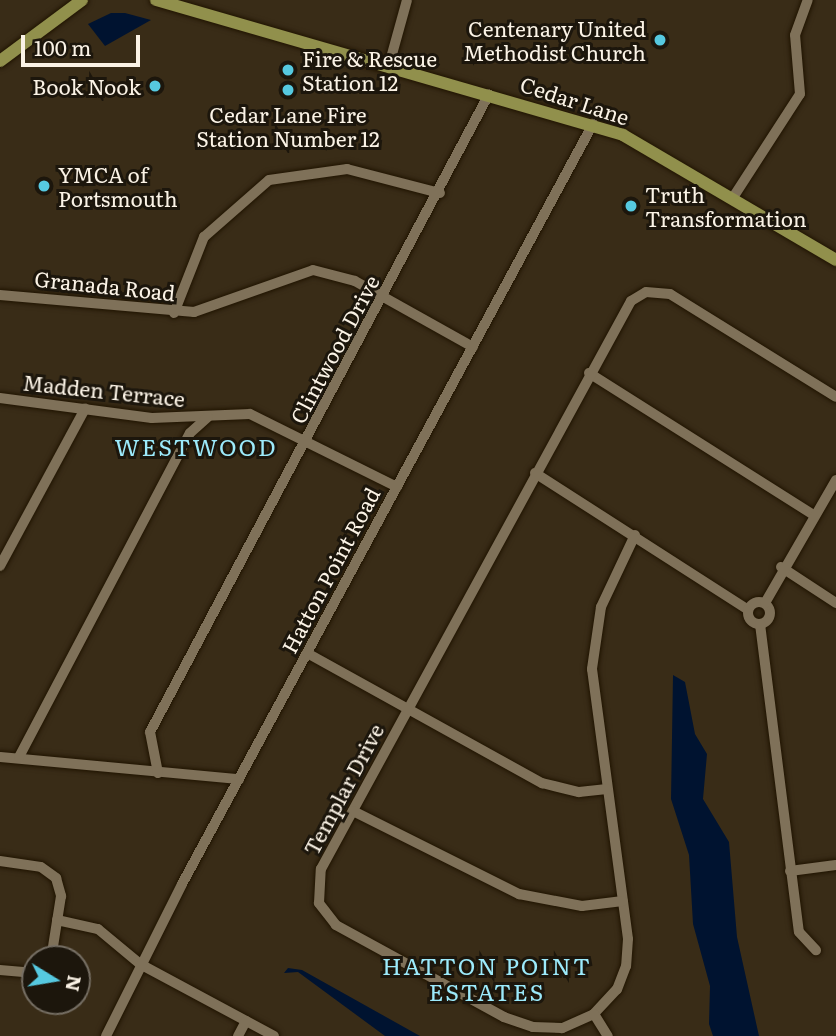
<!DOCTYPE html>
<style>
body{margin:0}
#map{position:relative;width:836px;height:1036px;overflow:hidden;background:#392c17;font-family:Literata,serif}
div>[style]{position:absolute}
.water>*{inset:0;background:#001330}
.roads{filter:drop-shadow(0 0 2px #201401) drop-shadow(0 0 2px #201401)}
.minor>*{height:10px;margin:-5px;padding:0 5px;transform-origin:5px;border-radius:5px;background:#7f7159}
.minor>.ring{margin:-5px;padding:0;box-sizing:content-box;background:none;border:10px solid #7f7159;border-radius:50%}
.major>*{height:12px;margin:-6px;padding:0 6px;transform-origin:6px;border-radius:6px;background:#91904c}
.dots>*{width:19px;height:19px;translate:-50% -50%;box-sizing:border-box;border:4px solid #1c160c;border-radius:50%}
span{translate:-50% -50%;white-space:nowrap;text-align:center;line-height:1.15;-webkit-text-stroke:6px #1c160c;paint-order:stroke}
.poi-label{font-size:21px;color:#fbf3e6}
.right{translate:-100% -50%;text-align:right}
.left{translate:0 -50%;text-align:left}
.street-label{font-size:21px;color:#fbf3e6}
.neighbourhood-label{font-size:23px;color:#9ceafb;letter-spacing:2px}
.north{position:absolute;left:21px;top:945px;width:70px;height:70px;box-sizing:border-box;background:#1c160c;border:2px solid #756e63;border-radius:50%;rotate:101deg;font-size:19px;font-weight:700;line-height:28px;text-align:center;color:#fbf3e6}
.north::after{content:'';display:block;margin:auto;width:24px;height:32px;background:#56c9e0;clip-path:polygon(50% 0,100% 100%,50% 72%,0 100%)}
.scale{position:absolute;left:21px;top:35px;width:119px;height:32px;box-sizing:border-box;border:4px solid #fbf3e6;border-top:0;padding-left:9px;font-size:21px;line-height:24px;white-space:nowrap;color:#fbf3e6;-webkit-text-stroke:5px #1c160c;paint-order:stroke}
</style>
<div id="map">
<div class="water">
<i style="clip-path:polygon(111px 13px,125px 13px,151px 20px,105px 46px,88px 24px)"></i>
<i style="clip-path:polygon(673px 675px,685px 682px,695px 734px,707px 754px,703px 799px,729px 842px,737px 937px,759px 1036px,713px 1036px,709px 1024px,710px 986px,693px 924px,689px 855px,671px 799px)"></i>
<i style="clip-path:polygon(288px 968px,302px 970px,420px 1036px,385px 1036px,298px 972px,284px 973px)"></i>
</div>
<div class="roads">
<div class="minor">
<i style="left:389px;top:65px;width:67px;rotate:-74.5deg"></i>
<i style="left:734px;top:196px;width:121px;rotate:-57.1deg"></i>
<i style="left:800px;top:94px;width:59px;rotate:-94.8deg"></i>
<i style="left:795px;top:35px;width:37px;rotate:-70deg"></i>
<i style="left:0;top:295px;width:195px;rotate:5deg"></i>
<i style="left:194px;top:312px;width:126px;rotate:-19.4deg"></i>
<i style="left:313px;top:270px;width:43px;rotate:14.7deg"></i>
<i style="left:355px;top:281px;width:135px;rotate:29.2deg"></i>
<i style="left:174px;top:313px;width:82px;rotate:-68.5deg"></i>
<i style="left:204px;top:237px;width:86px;rotate:-41.2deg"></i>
<i style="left:269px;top:180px;width:79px;rotate:-8deg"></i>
<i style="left:347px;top:169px;width:96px;rotate:14.5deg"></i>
<i style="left:589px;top:373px;width:266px;rotate:32.3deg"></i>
<i style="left:0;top:398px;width:153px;rotate:7.5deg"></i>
<i style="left:152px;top:418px;width:98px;rotate:-2.3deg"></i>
<i style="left:250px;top:414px;width:164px;rotate:26.4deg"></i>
<i style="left:535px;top:473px;width:252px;rotate:32.7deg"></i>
<i style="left:635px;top:535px;width:80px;rotate:115.3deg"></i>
<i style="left:601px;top:607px;width:63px;rotate:98.3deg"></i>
<i style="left:592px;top:669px;width:272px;rotate:82.4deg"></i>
<i style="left:628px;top:939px;width:27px;rotate:94deg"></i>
<i style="left:626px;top:966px;width:25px;rotate:111deg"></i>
<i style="left:617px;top:989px;width:34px;rotate:133deg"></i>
<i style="left:594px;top:1014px;width:35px;rotate:156deg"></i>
<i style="left:562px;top:1028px;width:29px;rotate:-178deg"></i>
<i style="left:533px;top:1027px;width:31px;rotate:-161deg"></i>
<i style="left:504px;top:1017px;width:192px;rotate:-151.3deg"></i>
<i style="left:336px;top:925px;width:28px;rotate:-128deg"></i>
<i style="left:319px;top:903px;width:34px;rotate:-87deg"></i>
<i style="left:321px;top:869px;width:647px;rotate:-61.38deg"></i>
<i style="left:631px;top:301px;width:17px;rotate:-31deg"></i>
<i style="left:646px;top:292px;width:24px;rotate:5deg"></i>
<i style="left:670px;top:294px;width:195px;rotate:31.8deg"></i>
<i style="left:0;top:566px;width:179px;rotate:-61.6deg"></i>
<i style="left:781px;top:567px;width:66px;rotate:33.2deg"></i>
<i class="ring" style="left:748px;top:602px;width:12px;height:12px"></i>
<i style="left:765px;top:603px;width:142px;rotate:-60deg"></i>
<i style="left:760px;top:624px;width:310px;rotate:82.8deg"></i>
<i style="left:799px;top:932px;width:25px;rotate:47deg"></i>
<i style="left:307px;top:653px;width:269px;rotate:29deg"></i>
<i style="left:542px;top:783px;width:38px;rotate:14deg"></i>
<i style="left:579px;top:792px;width:28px;rotate:-6deg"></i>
<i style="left:0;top:757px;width:240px;rotate:5.3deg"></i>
<i style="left:19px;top:757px;width:366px;rotate:-62.2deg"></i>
<i style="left:190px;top:433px;width:24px;rotate:-42deg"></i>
<i style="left:158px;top:773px;width:42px;rotate:-101deg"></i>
<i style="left:150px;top:732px;width:722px;rotate:-62.02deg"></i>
<i style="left:353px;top:811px;width:186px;rotate:26.6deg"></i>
<i style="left:519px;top:894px;width:64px;rotate:10.8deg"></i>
<i style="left:582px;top:906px;width:41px;rotate:-7deg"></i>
<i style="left:0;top:861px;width:41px;rotate:8.3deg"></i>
<i style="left:41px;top:867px;width:19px;rotate:36deg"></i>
<i style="left:56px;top:878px;width:19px;rotate:74deg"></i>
<i style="left:61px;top:896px;width:64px;rotate:99deg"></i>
<i style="left:790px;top:871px;width:46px;rotate:-7.4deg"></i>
<i style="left:57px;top:920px;width:42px;rotate:12.4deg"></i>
<i style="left:98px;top:929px;width:55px;rotate:39.8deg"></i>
<i style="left:140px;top:964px;width:152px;rotate:28.2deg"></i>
<i style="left:0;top:970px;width:35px;rotate:5deg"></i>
<i style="left:594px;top:1014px;width:26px;rotate:58deg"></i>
<i style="left:106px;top:1036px;width:170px;rotate:-63.4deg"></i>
<i style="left:182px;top:884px;width:864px;rotate:-61.6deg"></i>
<i style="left:238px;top:1036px;width:17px;rotate:-62deg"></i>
</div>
<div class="major">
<i style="left:156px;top:0;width:486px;rotate:16.1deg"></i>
<i style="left:623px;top:135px;width:247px;rotate:30.4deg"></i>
<i style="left:0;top:61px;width:102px;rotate:-36.6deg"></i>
</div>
</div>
<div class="dots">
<i style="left:660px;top:40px;background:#56c9e0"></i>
<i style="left:288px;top:70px;background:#56c9e0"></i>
<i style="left:155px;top:86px;background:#56c9e0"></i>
<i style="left:288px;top:90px;background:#56c9e0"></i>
<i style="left:44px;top:186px;background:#56c9e0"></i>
<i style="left:631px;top:206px;background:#56c9e0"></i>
</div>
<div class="poi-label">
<span class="right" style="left:646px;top:40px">Centenary United<br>Methodist Church</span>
<span class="left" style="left:302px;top:70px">Fire &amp; Rescue<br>Station 12</span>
<span class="right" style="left:141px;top:86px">Book Nook</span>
<span style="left:288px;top:126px">Cedar Lane Fire<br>Station Number 12</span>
<span class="left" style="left:58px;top:186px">YMCA of<br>Portsmouth</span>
<span class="left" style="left:645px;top:206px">Truth<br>Transformation</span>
</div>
<div class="street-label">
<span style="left:575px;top:100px;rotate:18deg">Cedar Lane</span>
<span style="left:105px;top:285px;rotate:6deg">Granada Road</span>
<span style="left:334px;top:349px;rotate:-62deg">Clintwood Drive</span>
<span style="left:104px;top:390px;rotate:6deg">Madden Terrace</span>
<span style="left:330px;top:570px;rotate:-62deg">Hatton Point Road</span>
<span style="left:343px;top:789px;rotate:-62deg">Templar Drive</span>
</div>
<div class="neighbourhood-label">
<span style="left:196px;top:446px">WESTWOOD</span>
<span style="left:487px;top:978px">HATTON POINT<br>ESTATES</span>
</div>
<div class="north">N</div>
<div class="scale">100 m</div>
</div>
